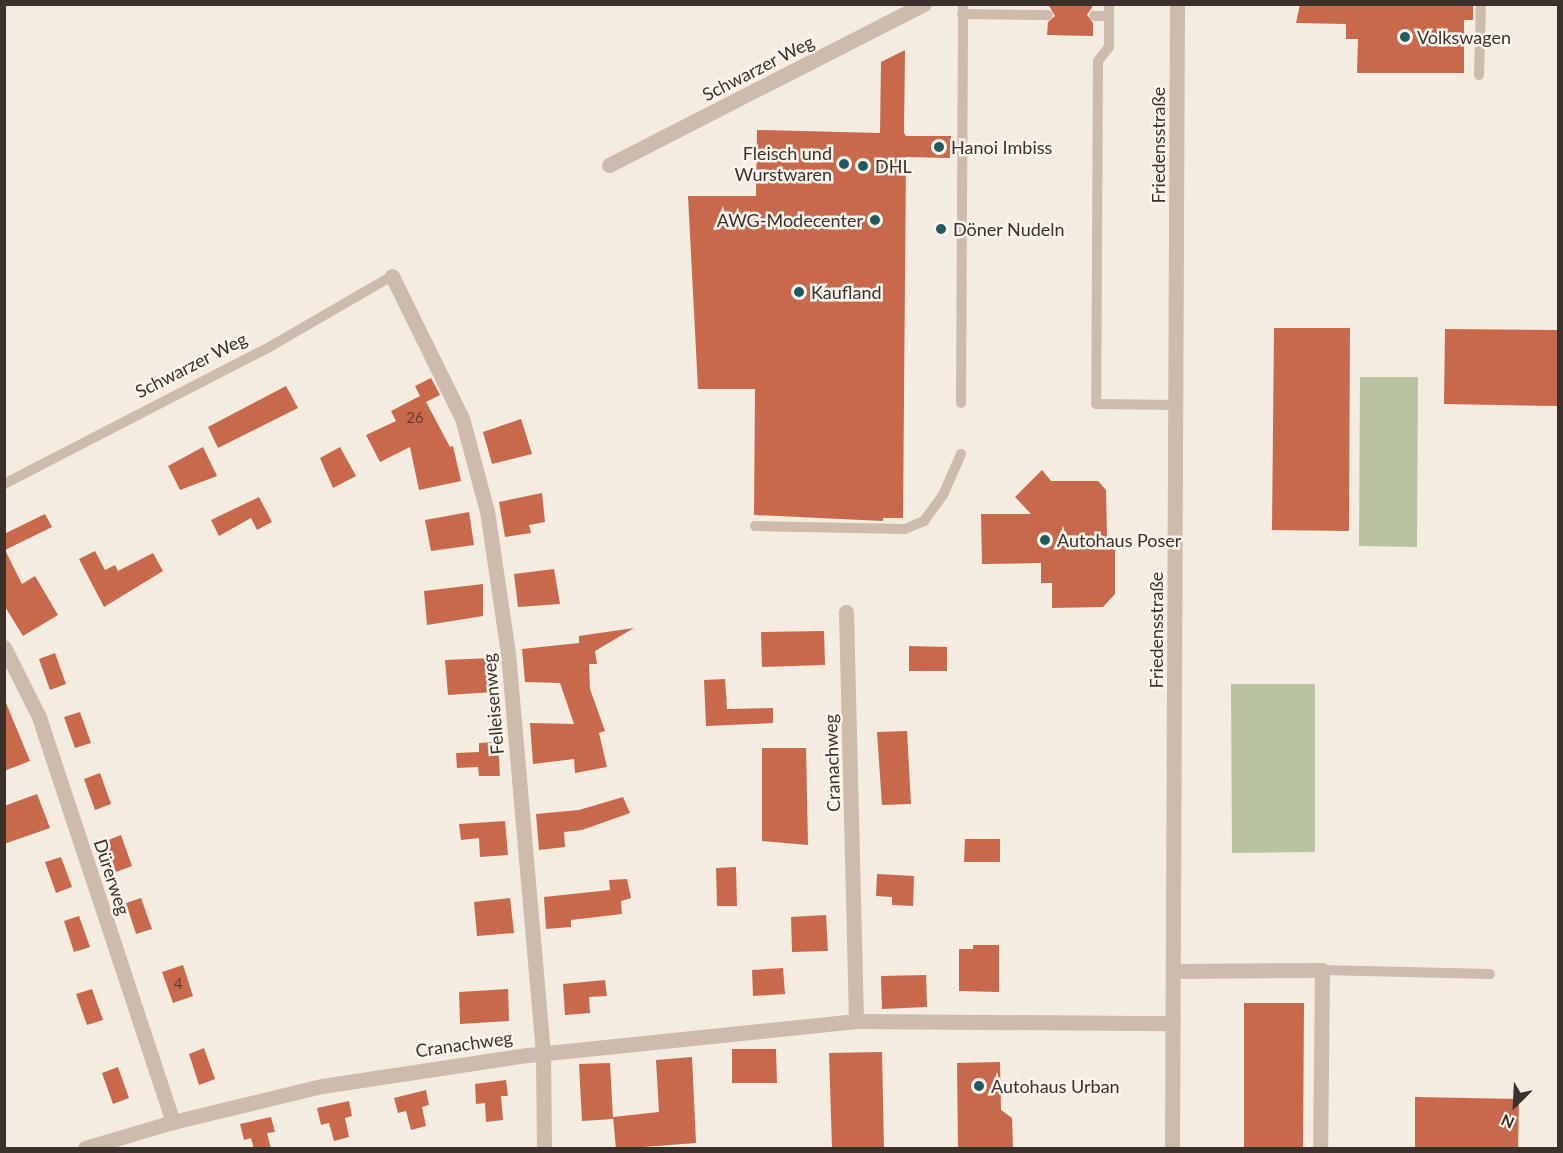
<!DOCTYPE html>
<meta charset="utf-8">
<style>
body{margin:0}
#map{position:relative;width:1563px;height:1153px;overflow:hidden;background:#f4ebe1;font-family:Lato,sans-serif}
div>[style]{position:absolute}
.green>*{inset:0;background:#b8c4a0}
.building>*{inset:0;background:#c8694b}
.service>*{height:10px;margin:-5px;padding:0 5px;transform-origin:5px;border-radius:5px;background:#cdbbac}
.minor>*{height:15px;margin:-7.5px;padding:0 7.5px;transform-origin:7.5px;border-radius:7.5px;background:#cdbbac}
.tertiary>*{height:15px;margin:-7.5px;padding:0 7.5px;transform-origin:7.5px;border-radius:7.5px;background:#cdbbac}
.dots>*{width:16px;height:16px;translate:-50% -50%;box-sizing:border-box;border:3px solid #fbf5ee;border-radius:50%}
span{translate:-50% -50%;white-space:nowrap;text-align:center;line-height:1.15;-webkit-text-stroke:5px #fbf5ee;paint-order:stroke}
.number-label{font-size:15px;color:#5e3e33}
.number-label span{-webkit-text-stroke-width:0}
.poi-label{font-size:18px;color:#3b302b}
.left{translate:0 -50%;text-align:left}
.right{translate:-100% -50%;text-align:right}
.street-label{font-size:18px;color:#3b302b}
.frame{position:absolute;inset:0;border:6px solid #3b302b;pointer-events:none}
.north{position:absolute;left:1485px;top:1075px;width:60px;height:60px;-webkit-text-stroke:4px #fbf5ee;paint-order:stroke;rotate:204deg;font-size:16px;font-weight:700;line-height:24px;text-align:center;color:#3b302b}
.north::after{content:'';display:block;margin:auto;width:21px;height:27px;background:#3b302b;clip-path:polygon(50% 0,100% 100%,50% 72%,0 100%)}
</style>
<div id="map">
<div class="green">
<i style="clip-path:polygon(1360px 377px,1418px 377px,1417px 547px,1359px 546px)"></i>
<i style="clip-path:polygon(1231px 684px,1315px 684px,1315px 852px,1232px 853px)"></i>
</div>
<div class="building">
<i style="clip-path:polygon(1048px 4px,1094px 4px,1087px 15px,1093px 23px,1093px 36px,1047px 35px,1048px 22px,1055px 16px)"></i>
<i style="clip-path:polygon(1300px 4px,1473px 4px,1473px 20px,1464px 20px,1464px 73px,1357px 73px,1358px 39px,1346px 39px,1346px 24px,1296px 23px)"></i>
<i style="clip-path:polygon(905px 50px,904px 133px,906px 136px,951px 136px,950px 158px,906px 157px,903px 518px,883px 518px,883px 521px,754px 515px,755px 389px,698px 389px,688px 196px,756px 196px,757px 130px,880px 133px,881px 62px)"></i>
<i style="clip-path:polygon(1274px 328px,1350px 328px,1349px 531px,1272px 530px)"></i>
<i style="clip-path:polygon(1445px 329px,1558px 330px,1558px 406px,1444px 404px)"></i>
<i style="clip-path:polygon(431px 378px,440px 395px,426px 402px,450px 447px,453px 446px,461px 481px,419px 490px,410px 447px,380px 462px,366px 435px,396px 421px,391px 411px,420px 396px,415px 386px)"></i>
<i style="clip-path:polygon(286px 386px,298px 408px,218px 448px,208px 427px)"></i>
<i style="clip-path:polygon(521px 419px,532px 454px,492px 464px,483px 432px)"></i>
<i style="clip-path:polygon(203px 447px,217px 476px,180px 490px,168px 466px)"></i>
<i style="clip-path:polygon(340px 447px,356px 476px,333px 488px,320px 458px)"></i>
<i style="clip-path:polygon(1042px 470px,1051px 481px,1098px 481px,1106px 490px,1107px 539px,1115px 545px,1115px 594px,1103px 607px,1052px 608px,1052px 583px,1041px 583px,1041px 563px,982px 564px,981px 514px,1031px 514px,1015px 497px)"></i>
<i style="clip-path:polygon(542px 493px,545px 522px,529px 525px,531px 533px,505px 537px,499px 502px)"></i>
<i style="clip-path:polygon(259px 497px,272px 522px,257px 530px,251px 518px,219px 536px,211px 520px)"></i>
<i style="clip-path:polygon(469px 512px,474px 545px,431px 551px,425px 520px)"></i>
<i style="clip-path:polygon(45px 514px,52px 527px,5px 550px,22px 584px,35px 576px,58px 615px,23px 636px,4px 605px,4px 534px)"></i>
<i style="clip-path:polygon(95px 551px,105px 570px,115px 565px,118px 571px,153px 553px,163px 571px,104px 607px,79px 559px)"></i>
<i style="clip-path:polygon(554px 569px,560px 604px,518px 607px,514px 574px)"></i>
<i style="clip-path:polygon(483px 584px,483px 616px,427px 625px,424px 591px)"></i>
<i style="clip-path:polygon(634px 628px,595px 651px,597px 664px,589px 664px,590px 689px,605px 731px,599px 733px,607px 767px,575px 773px,574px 759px,533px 764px,530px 723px,574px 724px,560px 683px,525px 682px,522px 649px,579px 643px,579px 636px)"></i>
<i style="clip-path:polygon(824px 631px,825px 665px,762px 667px,761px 632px)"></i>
<i style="clip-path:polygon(909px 646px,947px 647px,947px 671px,909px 671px)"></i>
<i style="clip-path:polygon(55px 653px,66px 684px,50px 690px,39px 659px)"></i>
<i style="clip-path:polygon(493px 658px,494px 692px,448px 695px,445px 660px)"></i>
<i style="clip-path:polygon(725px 679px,727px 709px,773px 708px,773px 723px,706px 726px,704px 680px)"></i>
<i style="clip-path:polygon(4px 698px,30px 761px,4px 771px)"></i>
<i style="clip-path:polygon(80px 712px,91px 743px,75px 748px,64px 717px)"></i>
<i style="clip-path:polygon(907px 731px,911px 804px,882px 805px,877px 732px)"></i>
<i style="clip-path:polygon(498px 742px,500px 776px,479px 776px,478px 767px,457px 768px,456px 753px,479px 752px,479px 743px)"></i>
<i style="clip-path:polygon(762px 748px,806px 748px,808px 845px,762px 841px)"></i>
<i style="clip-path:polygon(100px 773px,111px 804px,95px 810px,84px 779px)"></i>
<i style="clip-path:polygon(37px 794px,50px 828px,4px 844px,4px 806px)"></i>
<i style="clip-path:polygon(623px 797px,630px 813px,582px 830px,564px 832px,565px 847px,539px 850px,536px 814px,579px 810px)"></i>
<i style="clip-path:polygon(505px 821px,508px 855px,480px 857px,479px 838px,461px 840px,459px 824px)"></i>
<i style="clip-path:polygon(121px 835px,132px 866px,116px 872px,106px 841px)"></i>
<i style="clip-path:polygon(965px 839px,1000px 839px,1000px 862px,964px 862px)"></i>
<i style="clip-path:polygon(61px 857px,72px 887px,56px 893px,45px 862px)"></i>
<i style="clip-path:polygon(736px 867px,737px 906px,717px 906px,716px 868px)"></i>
<i style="clip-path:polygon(877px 874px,914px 876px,913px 906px,892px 905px,892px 897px,876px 896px)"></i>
<i style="clip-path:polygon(627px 879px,631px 898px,621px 901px,622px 914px,571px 920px,571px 927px,546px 929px,544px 897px,610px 890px,609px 880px)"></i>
<i style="clip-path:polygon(141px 898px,152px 929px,136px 934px,126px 903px)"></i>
<i style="clip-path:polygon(510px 898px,514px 933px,477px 936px,474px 902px)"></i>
<i style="clip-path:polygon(826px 915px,828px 951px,792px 952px,791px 917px)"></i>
<i style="clip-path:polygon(79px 916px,90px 947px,74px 952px,64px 921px)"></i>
<i style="clip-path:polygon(973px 945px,999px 945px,999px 992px,959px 991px,959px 949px,973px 949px)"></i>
<i style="clip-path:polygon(183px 965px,193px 996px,173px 1003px,162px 972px)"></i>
<i style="clip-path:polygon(783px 968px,785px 994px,753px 996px,752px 970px)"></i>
<i style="clip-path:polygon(926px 975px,927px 1007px,882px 1009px,881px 976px)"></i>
<i style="clip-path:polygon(605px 980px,607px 996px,589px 997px,590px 1013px,565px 1015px,563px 984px)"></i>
<i style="clip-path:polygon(92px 989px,103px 1020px,87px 1025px,76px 994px)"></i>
<i style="clip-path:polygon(508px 989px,509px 1021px,460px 1024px,459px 992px)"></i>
<i style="clip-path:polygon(1244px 1003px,1304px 1003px,1303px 1149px,1244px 1149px)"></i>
<i style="clip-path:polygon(204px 1048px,215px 1079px,199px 1085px,189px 1054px)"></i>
<i style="clip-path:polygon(732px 1049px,776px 1049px,777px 1083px,732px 1083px)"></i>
<i style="clip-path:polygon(882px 1052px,884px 1149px,832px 1149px,829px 1053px)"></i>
<i style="clip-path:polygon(692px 1057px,696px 1143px,616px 1149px,613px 1117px,659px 1112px,656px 1060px)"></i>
<i style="clip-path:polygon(1000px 1062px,1001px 1110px,1012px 1118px,1013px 1149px,958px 1149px,957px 1063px)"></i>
<i style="clip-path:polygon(610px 1063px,613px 1119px,582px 1121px,579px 1064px)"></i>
<i style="clip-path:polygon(118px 1067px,129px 1098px,113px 1104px,102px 1073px)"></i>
<i style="clip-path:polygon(506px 1080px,508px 1096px,501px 1096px,503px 1120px,486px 1122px,485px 1103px,476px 1104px,475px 1084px)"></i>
<i style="clip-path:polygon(426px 1090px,429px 1105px,422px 1107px,426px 1126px,411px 1130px,406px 1111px,398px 1113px,394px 1098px)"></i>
<i style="clip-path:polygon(1415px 1097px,1519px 1099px,1518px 1149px,1415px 1149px)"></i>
<i style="clip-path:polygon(349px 1101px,352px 1116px,345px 1118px,349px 1137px,334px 1141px,329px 1123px,321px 1125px,317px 1108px)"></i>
<i style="clip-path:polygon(271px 1117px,275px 1132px,267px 1133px,271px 1149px,254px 1149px,251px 1138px,244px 1140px,240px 1124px)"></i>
</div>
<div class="service">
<i style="left:1109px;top:4px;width:43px;rotate:90deg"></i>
<i style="left:1109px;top:47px;width:18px;rotate:128deg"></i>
<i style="left:1098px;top:61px;width:343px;rotate:90.3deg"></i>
<i style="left:1096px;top:404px;width:82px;rotate:0.7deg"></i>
<i style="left:962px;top:14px;width:86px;rotate:0.7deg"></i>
<i style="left:1094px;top:16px;width:15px"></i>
<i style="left:1479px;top:75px;width:71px;rotate:-88.4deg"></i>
<i style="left:961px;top:403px;width:399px;rotate:-89.7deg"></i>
<i style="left:4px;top:484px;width:295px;rotate:-27.3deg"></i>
<i style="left:266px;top:349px;width:146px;rotate:-30.1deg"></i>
<i style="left:755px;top:526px;width:150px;rotate:1.1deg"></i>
<i style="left:905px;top:529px;width:21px;rotate:-23deg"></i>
<i style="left:924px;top:521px;width:32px;rotate:-54deg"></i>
<i style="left:943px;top:495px;width:45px;rotate:-66.3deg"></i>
<i style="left:1322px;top:970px;width:168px;rotate:1.4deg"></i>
</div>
<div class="minor">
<i style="left:609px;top:165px;width:354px;rotate:-27.1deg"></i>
<i style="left:392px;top:276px;width:158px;rotate:63.8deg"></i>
<i style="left:462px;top:418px;width:96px;rotate:75deg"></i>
<i style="left:487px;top:511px;width:144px;rotate:81.6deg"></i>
<i style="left:508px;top:653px;width:402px;rotate:85deg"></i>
<i style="left:543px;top:1053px;width:95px;rotate:89.4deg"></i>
<i style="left:846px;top:612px;width:409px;rotate:88.6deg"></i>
<i style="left:4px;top:647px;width:78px;rotate:63.4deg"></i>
<i style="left:39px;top:717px;width:427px;rotate:71.7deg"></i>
<i style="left:1173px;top:971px;width:149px;rotate:-0.4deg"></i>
<i style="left:1322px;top:970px;width:178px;rotate:90.6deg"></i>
<i style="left:85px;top:1148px;width:92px;rotate:-16.5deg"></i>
<i style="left:173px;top:1122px;width:153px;rotate:-13.6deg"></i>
<i style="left:322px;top:1086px;width:208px;rotate:-8.6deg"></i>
<i style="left:528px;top:1055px;width:330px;rotate:-5.9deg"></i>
<i style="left:856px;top:1021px;width:317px;rotate:0.4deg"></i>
</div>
<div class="tertiary">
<i style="left:1172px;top:1148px;width:1144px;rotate:-89.75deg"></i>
</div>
<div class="dots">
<i style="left:1405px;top:37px;background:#1f5a5e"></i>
<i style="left:939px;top:147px;background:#1f5a5e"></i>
<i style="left:844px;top:164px;background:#1f5a5e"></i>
<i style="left:863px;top:166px;background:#1f5a5e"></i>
<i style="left:875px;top:220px;background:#1f5a5e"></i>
<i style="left:941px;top:229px;background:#1f5a5e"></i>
<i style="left:799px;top:292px;background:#1f5a5e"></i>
<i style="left:1045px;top:540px;background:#1f5a5e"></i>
<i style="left:979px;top:1086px;background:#1f5a5e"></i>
</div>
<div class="number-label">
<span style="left:415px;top:418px">26</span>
<span style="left:178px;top:984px">4</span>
</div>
<div class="poi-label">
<span class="left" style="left:1417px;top:37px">Volkswagen</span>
<span class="left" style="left:951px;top:147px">Hanoi Imbiss</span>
<span class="right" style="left:832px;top:164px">Fleisch und<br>Wurstwaren</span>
<span class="left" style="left:875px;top:166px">DHL</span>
<span class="right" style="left:863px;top:220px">AWG-Modecenter</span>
<span class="left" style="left:953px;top:229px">Döner Nudeln</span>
<span class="left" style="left:811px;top:292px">Kaufland</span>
<span class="left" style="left:1057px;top:540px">Autohaus Poser</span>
<span class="left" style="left:991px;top:1086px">Autohaus Urban</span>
</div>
<div class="street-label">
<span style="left:758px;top:68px;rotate:-27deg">Schwarzer Weg</span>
<span style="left:1158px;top:145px;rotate:-90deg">Friedensstraße</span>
<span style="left:191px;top:365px;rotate:-27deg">Schwarzer Weg</span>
<span style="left:1156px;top:630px;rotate:-90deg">Friedensstraße</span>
<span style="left:493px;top:704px;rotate:-95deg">Felleisenweg</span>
<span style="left:832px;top:763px;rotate:-92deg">Cranachweg</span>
<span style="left:112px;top:877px;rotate:72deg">Dürerweg</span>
<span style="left:464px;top:1044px;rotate:-8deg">Cranachweg</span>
</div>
<div class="frame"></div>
<div class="north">N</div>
</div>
